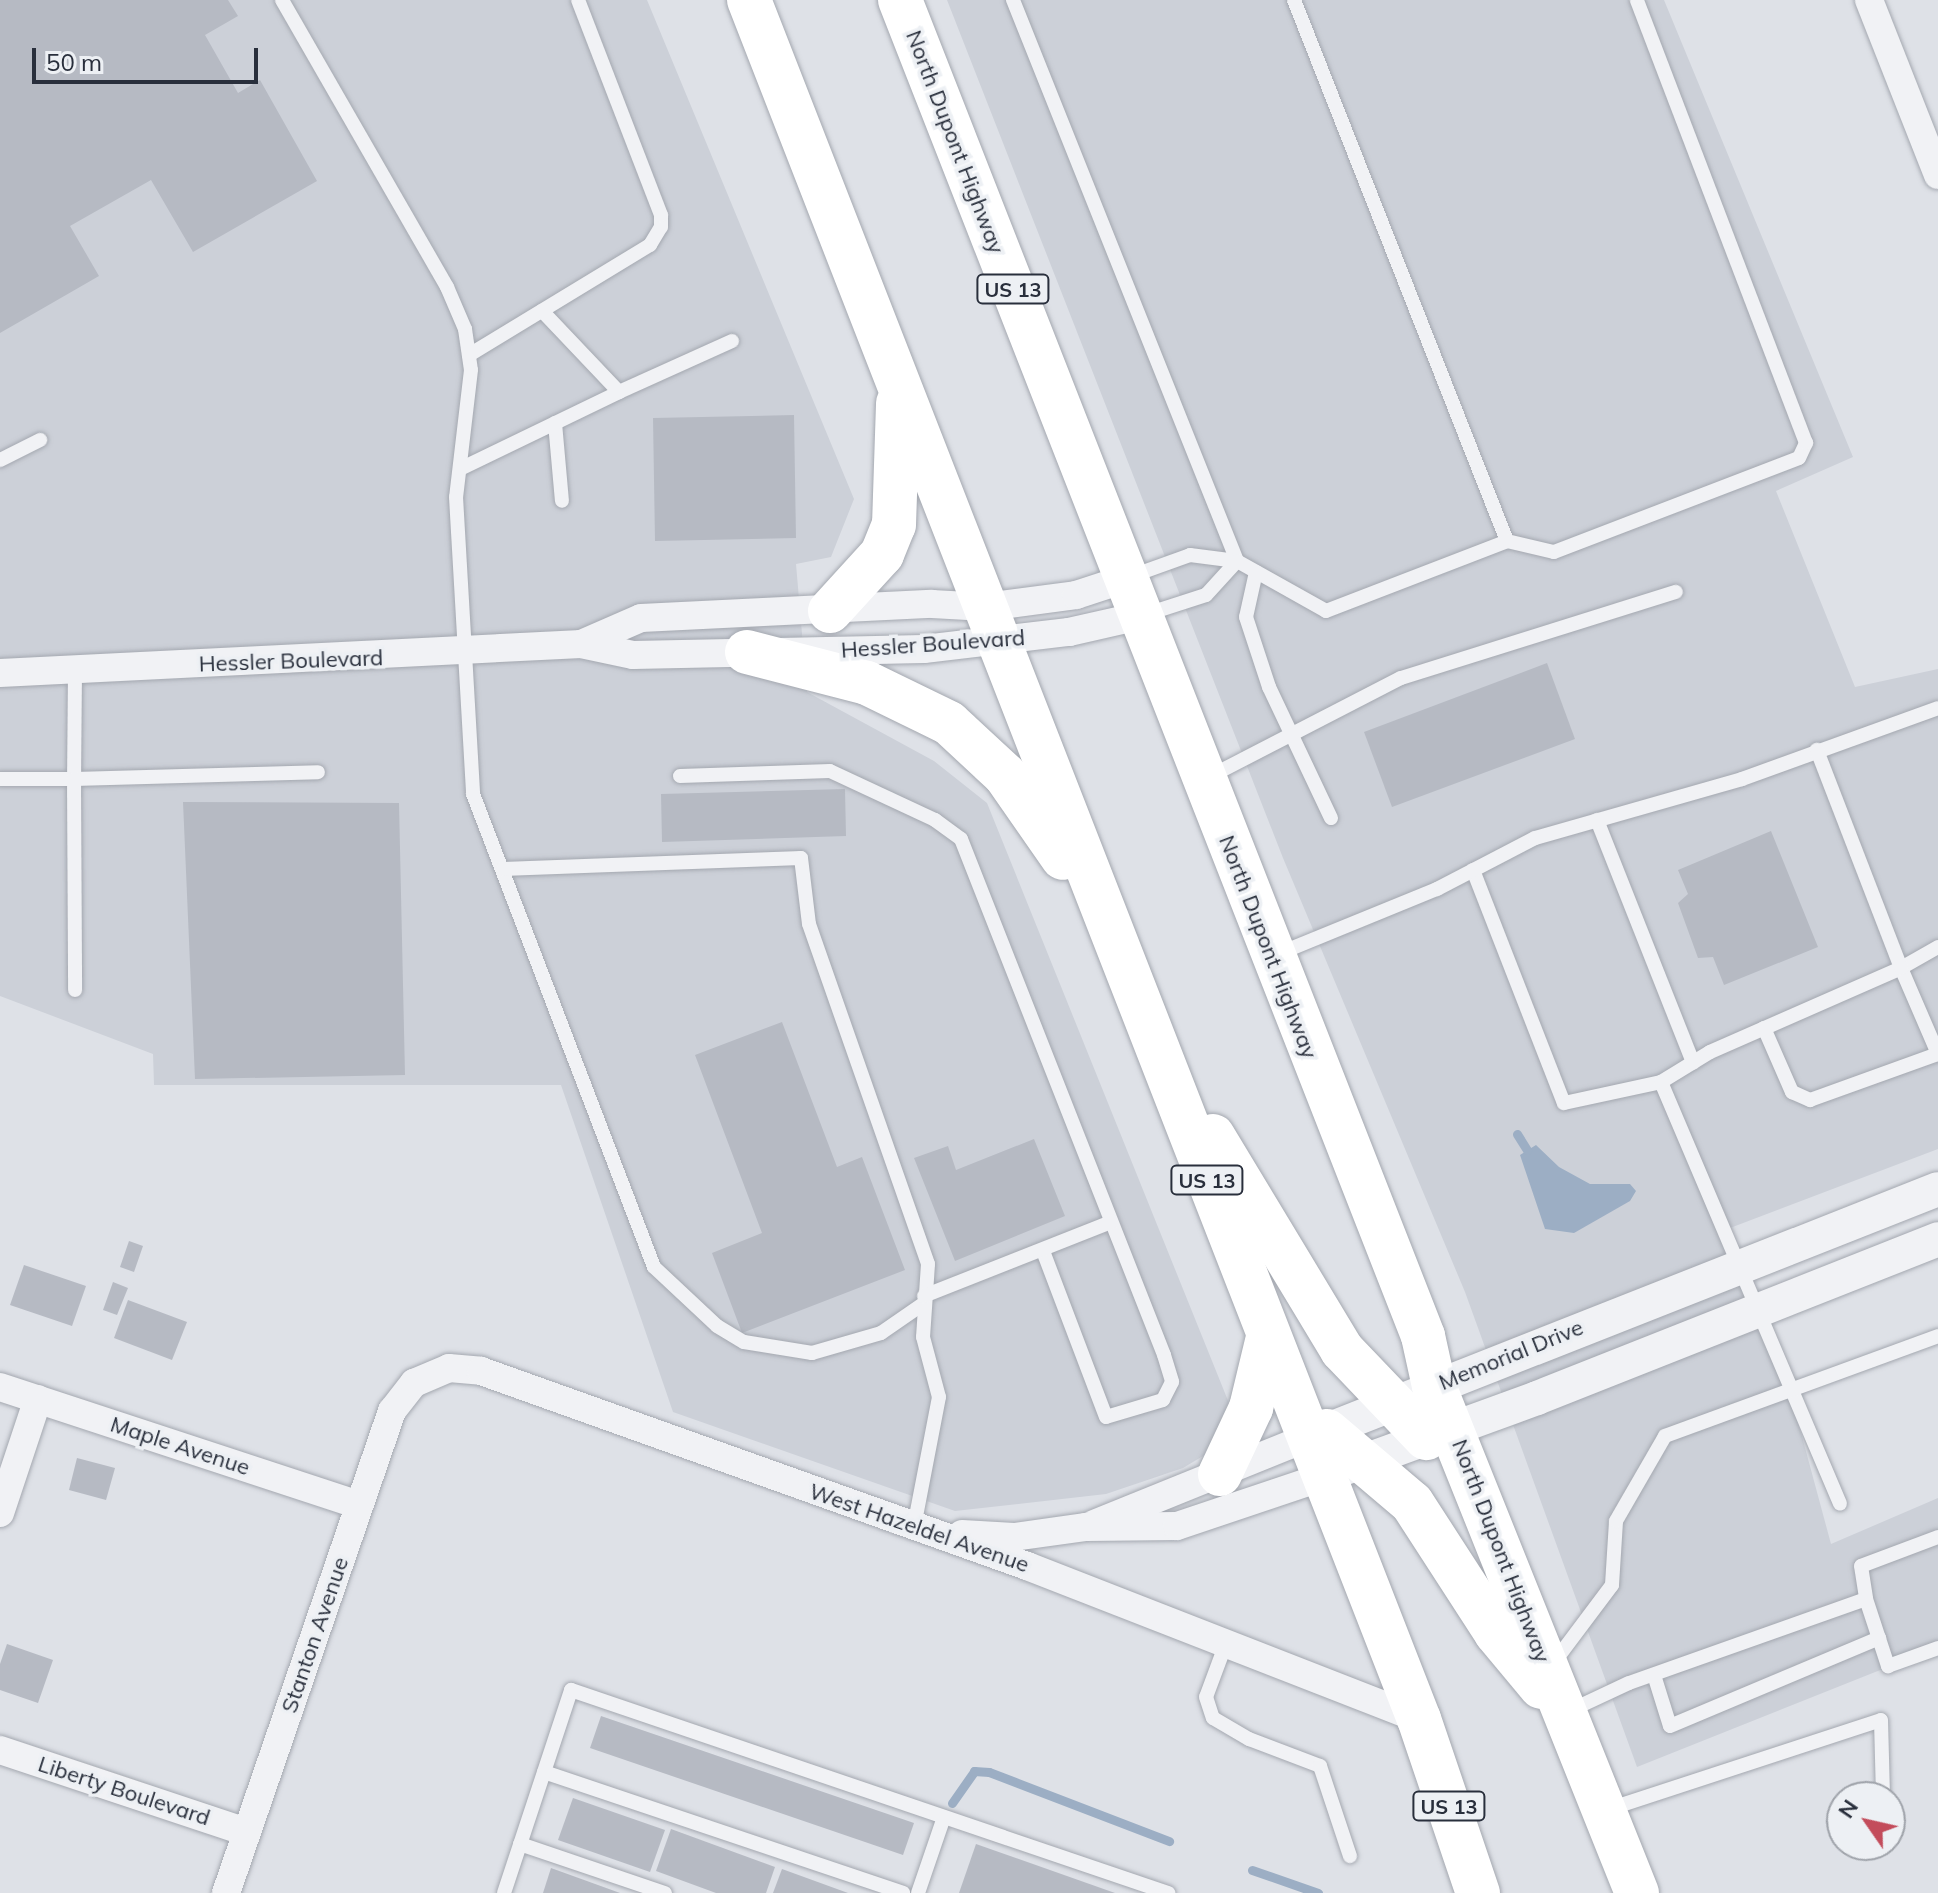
<!DOCTYPE html>
<style>
body{margin:0}
#map{position:relative;width:1938px;height:1893px;overflow:hidden;background:#dee1e7;font-family:Mulish,sans-serif}
div>[style]{position:absolute}
.built>*{inset:0;background:#ccd0d8}
.water>*{inset:0;background:#9caec4}
.stream>*{height:9px;margin:-4.5px;padding:0 4.5px;transform-origin:4.5px;border-radius:4.5px;background:#9caec4}
.building>*{inset:0;background:#b6bac3}
.roads{filter:drop-shadow(0 0 2px #a4a8b0) drop-shadow(0 0 2px #a4a8b0)}
.service>*{height:14px;margin:-7px;padding:0 7px;transform-origin:7px;border-radius:7px;background:#f1f2f5}
.minor>*{height:28px;margin:-14px;padding:0 14px;transform-origin:14px;border-radius:14px;background:#f1f2f5}
.tertiary>*{height:34px;margin:-17px;padding:0 17px;transform-origin:17px;border-radius:17px;background:#f1f2f5}
.trunk>*{height:44px;margin:-22px;padding:0 22px;transform-origin:22px;border-radius:22px;background:#fff}
span{translate:-50% -50%;white-space:nowrap;text-align:center;line-height:1.15;-webkit-text-stroke:7px #edf0f4;paint-order:stroke}
.shield-label span{padding:2px 6px;background:#edf0f4;border:2px solid;border-radius:6px;-webkit-text-stroke-width:0}
.shield-label{font-size:20px;color:#292f3c;font-weight:700}
.street-label{font-size:22px;color:#292f3c}
.north{position:absolute;left:1826px;top:1781px;width:80px;height:80px;box-sizing:border-box;background:#edf0f4;border:2px solid #9fa3aa;border-radius:50%;rotate:304deg;font-size:22px;font-weight:700;line-height:32px;text-align:center;color:#292f3c}
.north::after{content:'';display:block;margin:auto;width:28px;height:36px;background:#c34c5b;clip-path:polygon(50% 0,100% 100%,50% 72%,0 100%)}
.scale{position:absolute;left:32px;top:48px;width:226px;height:36px;box-sizing:border-box;border:4px solid #292f3c;border-top:0;padding-left:10px;font-size:24px;line-height:28px;white-space:nowrap;color:#292f3c;-webkit-text-stroke:6px #edf0f4;paint-order:stroke}
</style>
<div id="map">
<div class="built">
<i style="clip-path:polygon(0 0,647px 0,854px 499px,831px 557px,796px 564px,807px 692px,934px 761px,987px 803px,1233px 1413px,1213px 1450px,1183px 1468px,1106px 1494px,955px 1511px,673px 1412px,561px 1085px,154px 1085px,153px 1054px,0 996px)"></i>
<i style="clip-path:polygon(947px 0,1664px 0,1853px 457px,1776px 491px,1855px 687px,1938px 669px,1938px 1149px,1730px 1228px,1776px 1340px,1831px 1544px,1938px 1498px,1938px 1647px,1637px 1767px,1465px 1292px,1283px 858px)"></i>
</div>
<div class="water">
<i style="clip-path:polygon(1536px 1145px,1559px 1167px,1590px 1184px,1630px 1184px,1636px 1191px,1630px 1201px,1574px 1233px,1545px 1229px,1520px 1155px)"></i>
</div>
<div class="stream">
<i style="left:1517px;top:1134px;width:19px;rotate:58deg"></i>
<i style="left:952px;top:1803px;width:39px;rotate:-55deg"></i>
<i style="left:974px;top:1771px;width:15px;rotate:4deg"></i>
<i style="left:989px;top:1772px;width:193px;rotate:21deg"></i>
<i style="left:1252px;top:1870px;width:70px;rotate:19.2deg"></i>
</div>
<div class="building">
<i style="clip-path:polygon(0 0,228px 0,238px 16px,205px 35px,238px 93px,260px 80px,317px 181px,193px 252px,151px 180px,70px 226px,99px 276px,0 333px)"></i>
<i style="clip-path:polygon(794px 415px,796px 538px,655px 541px,653px 418px)"></i>
<i style="clip-path:polygon(1547px 663px,1575px 739px,1392px 807px,1364px 732px)"></i>
<i style="clip-path:polygon(845px 789px,846px 836px,662px 842px,661px 794px)"></i>
<i style="clip-path:polygon(183px 802px,399px 803px,405px 1075px,195px 1079px)"></i>
<i style="clip-path:polygon(1771px 831px,1818px 947px,1724px 985px,1713px 957px,1698px 958px,1678px 903px,1688px 894px,1678px 870px)"></i>
<i style="clip-path:polygon(782px 1022px,837px 1167px,862px 1157px,905px 1270px,742px 1333px,712px 1253px,762px 1233px,695px 1055px)"></i>
<i style="clip-path:polygon(1034px 1139px,1065px 1216px,955px 1261px,914px 1158px,948px 1146px,956px 1170px)"></i>
<i style="clip-path:polygon(129px 1241px,143px 1246px,134px 1272px,120px 1267px)"></i>
<i style="clip-path:polygon(24px 1265px,86px 1286px,72px 1326px,10px 1305px)"></i>
<i style="clip-path:polygon(113px 1282px,128px 1288px,117px 1315px,103px 1310px)"></i>
<i style="clip-path:polygon(128px 1300px,187px 1322px,172px 1360px,114px 1338px)"></i>
<i style="clip-path:polygon(77px 1458px,115px 1468px,106px 1500px,69px 1490px)"></i>
<i style="clip-path:polygon(7px 1644px,53px 1660px,38px 1703px,0 1690px,0 1664px)"></i>
<i style="clip-path:polygon(601px 1716px,914px 1823px,903px 1855px,590px 1748px)"></i>
<i style="clip-path:polygon(573px 1798px,665px 1830px,650px 1872px,558px 1840px)"></i>
<i style="clip-path:polygon(671px 1829px,775px 1867px,766px 1893px,716px 1893px,656px 1871px)"></i>
<i style="clip-path:polygon(976px 1844px,1115px 1893px,959px 1893px)"></i>
<i style="clip-path:polygon(551px 1868px,620px 1893px,543px 1893px)"></i>
<i style="clip-path:polygon(782px 1869px,848px 1893px,773px 1893px)"></i>
</div>
<div class="roads">
<div class="service">
<i style="left:282px;top:0;width:331px;rotate:60.1deg"></i>
<i style="left:447px;top:287px;width:46px;rotate:66.8deg"></i>
<i style="left:465px;top:329px;width:41px;rotate:81.7deg"></i>
<i style="left:471px;top:370px;width:128px;rotate:96.7deg"></i>
<i style="left:456px;top:497px;width:297px;rotate:86.7deg"></i>
<i style="left:473px;top:794px;width:506px;rotate:69.06deg"></i>
<i style="left:654px;top:1267px;width:86px;rotate:43.1deg"></i>
<i style="left:717px;top:1326px;width:31px;rotate:31deg"></i>
<i style="left:744px;top:1342px;width:69px;rotate:9.2deg"></i>
<i style="left:812px;top:1353px;width:72px;rotate:-16.2deg"></i>
<i style="left:881px;top:1333px;width:51px;rotate:-34.6deg"></i>
<i style="left:1013px;top:0;width:604px;rotate:68.23deg"></i>
<i style="left:1294px;top:0;width:581px;rotate:68.51deg"></i>
<i style="left:469px;top:355px;width:212px;rotate:-31.3deg"></i>
<i style="left:650px;top:245px;width:21px;rotate:-59deg"></i>
<i style="left:661px;top:227px;width:12px;rotate:-90deg"></i>
<i style="left:661px;top:215px;width:230px;rotate:-111.1deg"></i>
<i style="left:619px;top:392px;width:124px;rotate:-24.3deg"></i>
<i style="left:555px;top:423px;width:78px;rotate:84.9deg"></i>
<i style="left:0;top:460px;width:45px;rotate:-26.6deg"></i>
<i style="left:460px;top:469px;width:177px;rotate:-25.8deg"></i>
<i style="left:619px;top:392px;width:112px;rotate:-133.5deg"></i>
<i style="left:1256px;top:572px;width:46px;rotate:102.5deg"></i>
<i style="left:1246px;top:617px;width:74px;rotate:71.8deg"></i>
<i style="left:1269px;top:687px;width:145px;rotate:64.7deg"></i>
<i style="left:1129px;top:577px;width:65px;rotate:-19.8deg"></i>
<i style="left:1190px;top:555px;width:47px;rotate:7.3deg"></i>
<i style="left:1237px;top:561px;width:102px;rotate:29.3deg"></i>
<i style="left:1326px;top:611px;width:194px;rotate:-21.1deg"></i>
<i style="left:1507px;top:541px;width:48px;rotate:13.2deg"></i>
<i style="left:1554px;top:552px;width:262px;rotate:-21deg"></i>
<i style="left:1799px;top:458px;width:17px;rotate:-65deg"></i>
<i style="left:1806px;top:443px;width:474px;rotate:-110.9deg"></i>
<i style="left:1144px;top:615px;width:65px;rotate:-17.9deg"></i>
<i style="left:1206px;top:595px;width:46px;rotate:-47.6deg"></i>
<i style="left:75px;top:670px;width:109px;rotate:90.5deg"></i>
<i style="left:74px;top:779px;width:244px;rotate:-1.6deg"></i>
<i style="left:680px;top:776px;width:150px;rotate:-1.9deg"></i>
<i style="left:830px;top:771px;width:116px;rotate:25deg"></i>
<i style="left:935px;top:820px;width:32px;rotate:36deg"></i>
<i style="left:961px;top:839px;width:554px;rotate:68.52deg"></i>
<i style="left:1164px;top:1355px;width:28px;rotate:73deg"></i>
<i style="left:1172px;top:1382px;width:20px;rotate:117deg"></i>
<i style="left:1163px;top:1400px;width:59px;rotate:163.4deg"></i>
<i style="left:1106px;top:1417px;width:178px;rotate:-110.8deg"></i>
<i style="left:1207px;top:778px;width:218px;rotate:-27.3deg"></i>
<i style="left:1401px;top:678px;width:288px;rotate:-17.4deg"></i>
<i style="left:0;top:779px;width:74px"></i>
<i style="left:74px;top:779px;width:211px;rotate:89.7deg"></i>
<i style="left:1597px;top:820px;width:261px;rotate:68.4deg"></i>
<i style="left:503px;top:869px;width:298px;rotate:-2.1deg"></i>
<i style="left:801px;top:858px;width:66px;rotate:83.1deg"></i>
<i style="left:809px;top:924px;width:360px;rotate:70.7deg"></i>
<i style="left:928px;top:1264px;width:73px;rotate:93.9deg"></i>
<i style="left:923px;top:1337px;width:62px;rotate:75.1deg"></i>
<i style="left:939px;top:1397px;width:132px;rotate:100.9deg"></i>
<i style="left:1473px;top:870px;width:250px;rotate:68.7deg"></i>
<i style="left:1564px;top:1103px;width:99px;rotate:-12.2deg"></i>
<i style="left:1661px;top:1082px;width:458px;rotate:67deg"></i>
<i style="left:1938px;top:947px;width:43px;rotate:150.4deg"></i>
<i style="left:1901px;top:968px;width:94px;rotate:66.7deg"></i>
<i style="left:1280px;top:953px;width:170px;rotate:-22.2deg"></i>
<i style="left:1437px;top:889px;width:110px;rotate:-27.5deg"></i>
<i style="left:1535px;top:838px;width:215px;rotate:-15.9deg"></i>
<i style="left:1742px;top:779px;width:208px;rotate:-19.9deg"></i>
<i style="left:1764px;top:1028px;width:70px;rotate:66.4deg"></i>
<i style="left:1792px;top:1092px;width:20px;rotate:24deg"></i>
<i style="left:1810px;top:1100px;width:136px;rotate:-19.8deg"></i>
<i style="left:1661px;top:1082px;width:57px;rotate:-31.5deg"></i>
<i style="left:1710px;top:1052px;width:209px;rotate:-23.7deg"></i>
<i style="left:1901px;top:968px;width:234px;rotate:-111.1deg"></i>
<i style="left:924px;top:1296px;width:201px;rotate:-21.6deg"></i>
<i style="left:1938px;top:1537px;width:82px;rotate:159.4deg"></i>
<i style="left:1861px;top:1566px;width:33px;rotate:81deg"></i>
<i style="left:1866px;top:1599px;width:71px;rotate:71.8deg"></i>
<i style="left:1888px;top:1666px;width:53px;rotate:-19.8deg"></i>
<i style="left:1225px;top:1646px;width:54px;rotate:110.4deg"></i>
<i style="left:1206px;top:1697px;width:22px;rotate:72deg"></i>
<i style="left:1213px;top:1718px;width:42px;rotate:30.3deg"></i>
<i style="left:1249px;top:1739px;width:76px;rotate:20.8deg"></i>
<i style="left:1320px;top:1766px;width:95px;rotate:71.6deg"></i>
<i style="left:1552px;top:1665px;width:100px;rotate:-53.1deg"></i>
<i style="left:1612px;top:1585px;width:64px;rotate:-86.4deg"></i>
<i style="left:1616px;top:1521px;width:98px;rotate:-60deg"></i>
<i style="left:1665px;top:1436px;width:291px;rotate:-20.1deg"></i>
<i style="left:1654px;top:1675px;width:53px;rotate:72.6deg"></i>
<i style="left:1670px;top:1726px;width:227px;rotate:-22.8deg"></i>
<i style="left:1567px;top:1712px;width:68px;rotate:-25.1deg"></i>
<i style="left:1629px;top:1683px;width:251px;rotate:-19.5deg"></i>
<i style="left:544px;top:1772px;width:379px;rotate:18.6deg"></i>
<i style="left:1606px;top:1810px;width:289px;rotate:-18.1deg"></i>
<i style="left:1881px;top:1720px;width:77px;rotate:88.5deg"></i>
<i style="left:520px;top:1844px;width:153px;rotate:18.7deg"></i>
<i style="left:504px;top:1893px;width:214px;rotate:-71.7deg"></i>
<i style="left:571px;top:1690px;width:631px;rotate:18.78deg"></i>
<i style="left:918px;top:1893px;width:80px;rotate:-71.1deg"></i>
</div>
<div class="minor">
<i style="left:1869px;top:0;width:188px;rotate:68.5deg"></i>
<i style="left:581px;top:644px;width:65px;rotate:-23.4deg"></i>
<i style="left:641px;top:618px;width:291px;rotate:-2.8deg"></i>
<i style="left:932px;top:604px;width:54px;rotate:3.2deg"></i>
<i style="left:986px;top:607px;width:91px;rotate:-7.6deg"></i>
<i style="left:1076px;top:595px;width:52px;rotate:-18.1deg"></i>
<i style="left:0;top:673px;width:582px;rotate:-2.86deg"></i>
<i style="left:581px;top:644px;width:53px;rotate:11.9deg"></i>
<i style="left:633px;top:655px;width:291px;rotate:-1.2deg"></i>
<i style="left:924px;top:649px;width:146px;rotate:-6.7deg"></i>
<i style="left:1069px;top:632px;width:73px;rotate:-12.7deg"></i>
<i style="left:0;top:1387px;width:378px;rotate:18.2deg"></i>
<i style="left:0;top:1513px;width:120px;rotate:-71.6deg"></i>
<i style="left:1094px;top:1524px;width:230px;rotate:-22deg"></i>
<i style="left:962px;top:1534px;width:52px;rotate:3.3deg"></i>
<i style="left:1014px;top:1537px;width:73px;rotate:-7.9deg"></i>
<i style="left:1086px;top:1527px;width:91px;rotate:-0.6deg"></i>
<i style="left:1177px;top:1526px;width:154px;rotate:-18.6deg"></i>
<i style="left:0;top:1750px;width:260px;rotate:18.4deg"></i>
<i style="left:226px;top:1893px;width:510px;rotate:-71deg"></i>
<i style="left:392px;top:1411px;width:36px;rotate:-52deg"></i>
<i style="left:414px;top:1383px;width:38px;rotate:-23deg"></i>
<i style="left:449px;top:1368px;width:32px;rotate:5deg"></i>
<i style="left:481px;top:1371px;width:580px;rotate:19.65deg"></i>
<i style="left:1027px;top:1566px;width:421px;rotate:21.3deg"></i>
</div>
<div class="tertiary">
<i style="left:1307px;top:1438px;width:678px;rotate:-21.53deg"></i>
<i style="left:1345px;top:1468px;width:204px;rotate:-20deg"></i>
<i style="left:1537px;top:1398px;width:431px;rotate:-21.6deg"></i>
</div>
<div class="trunk">
<i style="left:749px;top:0;width:1845px;rotate:68.71deg"></i>
<i style="left:1419px;top:1719px;width:184px;rotate:71.3deg"></i>
<i style="left:900px;top:0;width:1435px;rotate:68.62deg"></i>
<i style="left:1423px;top:1336px;width:51px;rotate:77.6deg"></i>
<i style="left:1434px;top:1386px;width:546px;rotate:68.18deg"></i>
<i style="left:830px;top:611px;width:77px;rotate:-47.6deg"></i>
<i style="left:882px;top:554px;width:31px;rotate:-68deg"></i>
<i style="left:894px;top:525px;width:122px;rotate:-88.1deg"></i>
<i style="left:747px;top:652px;width:124px;rotate:14.5deg"></i>
<i style="left:867px;top:683px;width:91px;rotate:26deg"></i>
<i style="left:949px;top:723px;width:76px;rotate:42.9deg"></i>
<i style="left:1005px;top:775px;width:101px;rotate:55.1deg"></i>
<i style="left:1213px;top:1136px;width:250px;rotate:58.9deg"></i>
<i style="left:1342px;top:1350px;width:122px;rotate:46.3deg"></i>
<i style="left:1327px;top:1431px;width:111px;rotate:40.3deg"></i>
<i style="left:1412px;top:1503px;width:155px;rotate:57.1deg"></i>
<i style="left:1496px;top:1633px;width:70px;rotate:50.2deg"></i>
<i style="left:1220px;top:1474px;width:73px;rotate:-64.8deg"></i>
<i style="left:1251px;top:1408px;width:73px;rotate:-76.5deg"></i>
</div>
</div>
<div class="shield-label">
<span style="left:1013px;top:289px">US 13</span>
<span style="left:1207px;top:1180px">US 13</span>
<span style="left:1449px;top:1806px">US 13</span>
</div>
<div class="street-label">
<span style="left:955px;top:142px;rotate:69deg">North Dupont Highway</span>
<span style="left:933px;top:644px;rotate:-4deg">Hessler Boulevard</span>
<span style="left:291px;top:661px;rotate:-2deg">Hessler Boulevard</span>
<span style="left:1268px;top:947px;rotate:69deg">North Dupont Highway</span>
<span style="left:1511px;top:1355px;rotate:-22deg">Memorial Drive</span>
<span style="left:180px;top:1446px;rotate:18deg">Maple Avenue</span>
<span style="left:919px;top:1528px;rotate:19deg">West Hazeldel Avenue</span>
<span style="left:1501px;top:1551px;rotate:69deg">North Dupont Highway</span>
<span style="left:315px;top:1635px;rotate:-71deg">Stanton Avenue</span>
<span style="left:124px;top:1791px;rotate:18deg">Liberty Boulevard</span>
</div>
<div class="north">N</div>
<div class="scale">50 m</div>
</div>
